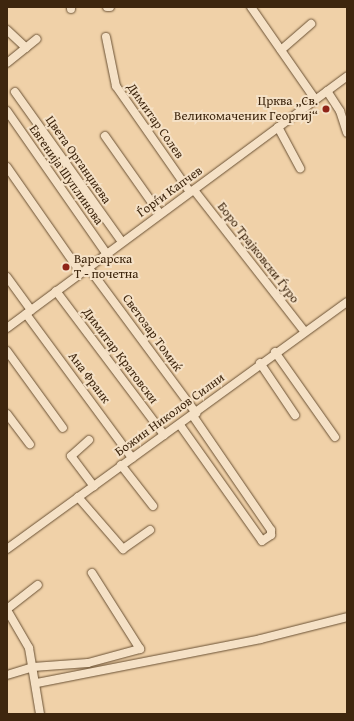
<!DOCTYPE html>
<meta charset="utf-8">
<style>
body{margin:0}
#map{position:relative;width:354px;height:721px;overflow:hidden;background:#f0d1a8;font-family:"Gentium Book Plus",serif}
div>[style]{position:absolute}
.roads{filter:drop-shadow(0 0 1px #6a5134) drop-shadow(0 0 1px #6a5134)}
.minor>*{height:8px;margin:-4px;padding:0 4px;transform-origin:4px;border-radius:4px;background:#f5e1c6}
.dots>*{width:11px;height:11px;translate:-50% -50%;box-sizing:border-box;border:2px solid #f5e1c6;border-radius:50%}
span{translate:-50% -50%;white-space:nowrap;text-align:center;line-height:1.15;-webkit-text-stroke:4px #f5e1c6;paint-order:stroke}
.poi-label{font-size:13px;color:#3e260e}
.right{translate:-100% -50%;text-align:right}
.left{translate:0 -50%;text-align:left}
.street-label{font-size:13px;color:#3e260e}
.frame{position:absolute;inset:0;border:8px solid #3e260e;pointer-events:none}
</style>
<div id="map">
<div class="roads">
<div class="minor">
<i style="left:107px;top:7px;width:3px"></i>
<i style="left:251px;top:7px;width:112px;rotate:55.2deg"></i>
<i style="left:71px;top:9px;width:2px;rotate:-90deg"></i>
<i style="left:7px;top:30px;width:26px;rotate:43deg"></i>
<i style="left:106px;top:37px;width:50px;rotate:78.5deg"></i>
<i style="left:116px;top:86px;width:129px;rotate:55.1deg"></i>
<i style="left:281px;top:50px;width:40px;rotate:-41deg"></i>
<i style="left:7px;top:63px;width:38px;rotate:-39deg"></i>
<i style="left:327px;top:91px;width:24px;rotate:57deg"></i>
<i style="left:340px;top:111px;width:23px;rotate:72deg"></i>
<i style="left:15px;top:92px;width:184px;rotate:54.5deg"></i>
<i style="left:7px;top:111px;width:173px;rotate:55.1deg"></i>
<i style="left:278px;top:127px;width:47px;rotate:61.8deg"></i>
<i style="left:105px;top:136px;width:95px;rotate:54.8deg"></i>
<i style="left:7px;top:167px;width:129px;rotate:55.1deg"></i>
<i style="left:194px;top:190px;width:179px;rotate:52deg"></i>
<i style="left:88px;top:267px;width:182px;rotate:53.5deg"></i>
<i style="left:7px;top:277px;width:41px;rotate:54deg"></i>
<i style="left:56px;top:291px;width:180px;rotate:53.1deg"></i>
<i style="left:26px;top:314px;width:179px;rotate:53.6deg"></i>
<i style="left:7px;top:328px;width:423px;rotate:-36.5deg"></i>
<i style="left:7px;top:351px;width:95px;rotate:54deg"></i>
<i style="left:275px;top:352px;width:104px;rotate:54.8deg"></i>
<i style="left:260px;top:363px;width:63px;rotate:56.1deg"></i>
<i style="left:7px;top:414px;width:38px;rotate:53deg"></i>
<i style="left:180px;top:425px;width:142px;rotate:54.7deg"></i>
<i style="left:262px;top:541px;width:11px;rotate:-34deg"></i>
<i style="left:271px;top:535px;width:5px;rotate:-90deg"></i>
<i style="left:271px;top:530px;width:138px;rotate:-124.4deg"></i>
<i style="left:89px;top:440px;width:24px;rotate:138deg"></i>
<i style="left:71px;top:456px;width:38px;rotate:53deg"></i>
<i style="left:121px;top:465px;width:52px;rotate:52deg"></i>
<i style="left:78px;top:497px;width:69px;rotate:49.1deg"></i>
<i style="left:123px;top:549px;width:33px;rotate:-35deg"></i>
<i style="left:7px;top:549px;width:420px;rotate:-36deg"></i>
<i style="left:7px;top:609px;width:39px;rotate:-38deg"></i>
<i style="left:7px;top:610px;width:44px;rotate:59.9deg"></i>
<i style="left:29px;top:648px;width:67px;rotate:80.5deg"></i>
<i style="left:7px;top:675px;width:27px;rotate:-17deg"></i>
<i style="left:33px;top:667px;width:55px;rotate:-4.2deg"></i>
<i style="left:88px;top:663px;width:54px;rotate:-15.1deg"></i>
<i style="left:140px;top:649px;width:90px;rotate:-122.3deg"></i>
<i style="left:37px;top:683px;width:228px;rotate:-11.1deg"></i>
<i style="left:261px;top:639px;width:89px;rotate:-14.3deg"></i>
</div>
</div>
<div class="dots">
<i style="left:326px;top:109px;background:#8f2418"></i>
<i style="left:66px;top:267px;background:#8f2418"></i>
</div>
<div class="poi-label">
<span class="right" style="left:318px;top:109px">Црква „Св.<br>Великомаченик Георгиј“</span>
<span class="left" style="left:74px;top:267px">Варсарска<br>Т - почетна</span>
</div>
<div class="street-label">
<span style="left:155px;top:121px;rotate:55deg">Димитар Солев</span>
<span style="left:78px;top:160px;rotate:55deg">Цвета Органџиева</span>
<span style="left:66px;top:175px;rotate:55deg">Евгенија Шуплинова</span>
<span style="left:170px;top:192px;rotate:-36deg">Ѓорѓи Капчев</span>
<span style="left:258px;top:253px;rotate:52deg">Боро Трајковски Ѓуро</span>
<span style="left:152px;top:333px;rotate:54deg">Светозар Томиќ</span>
<span style="left:120px;top:356px;rotate:53deg">Димитар Кратовски</span>
<span style="left:89px;top:378px;rotate:53deg">Ана Франк</span>
<span style="left:170px;top:415px;rotate:-36deg">Божин Николов Силни</span>
</div>
<div class="frame"></div>
</div>
